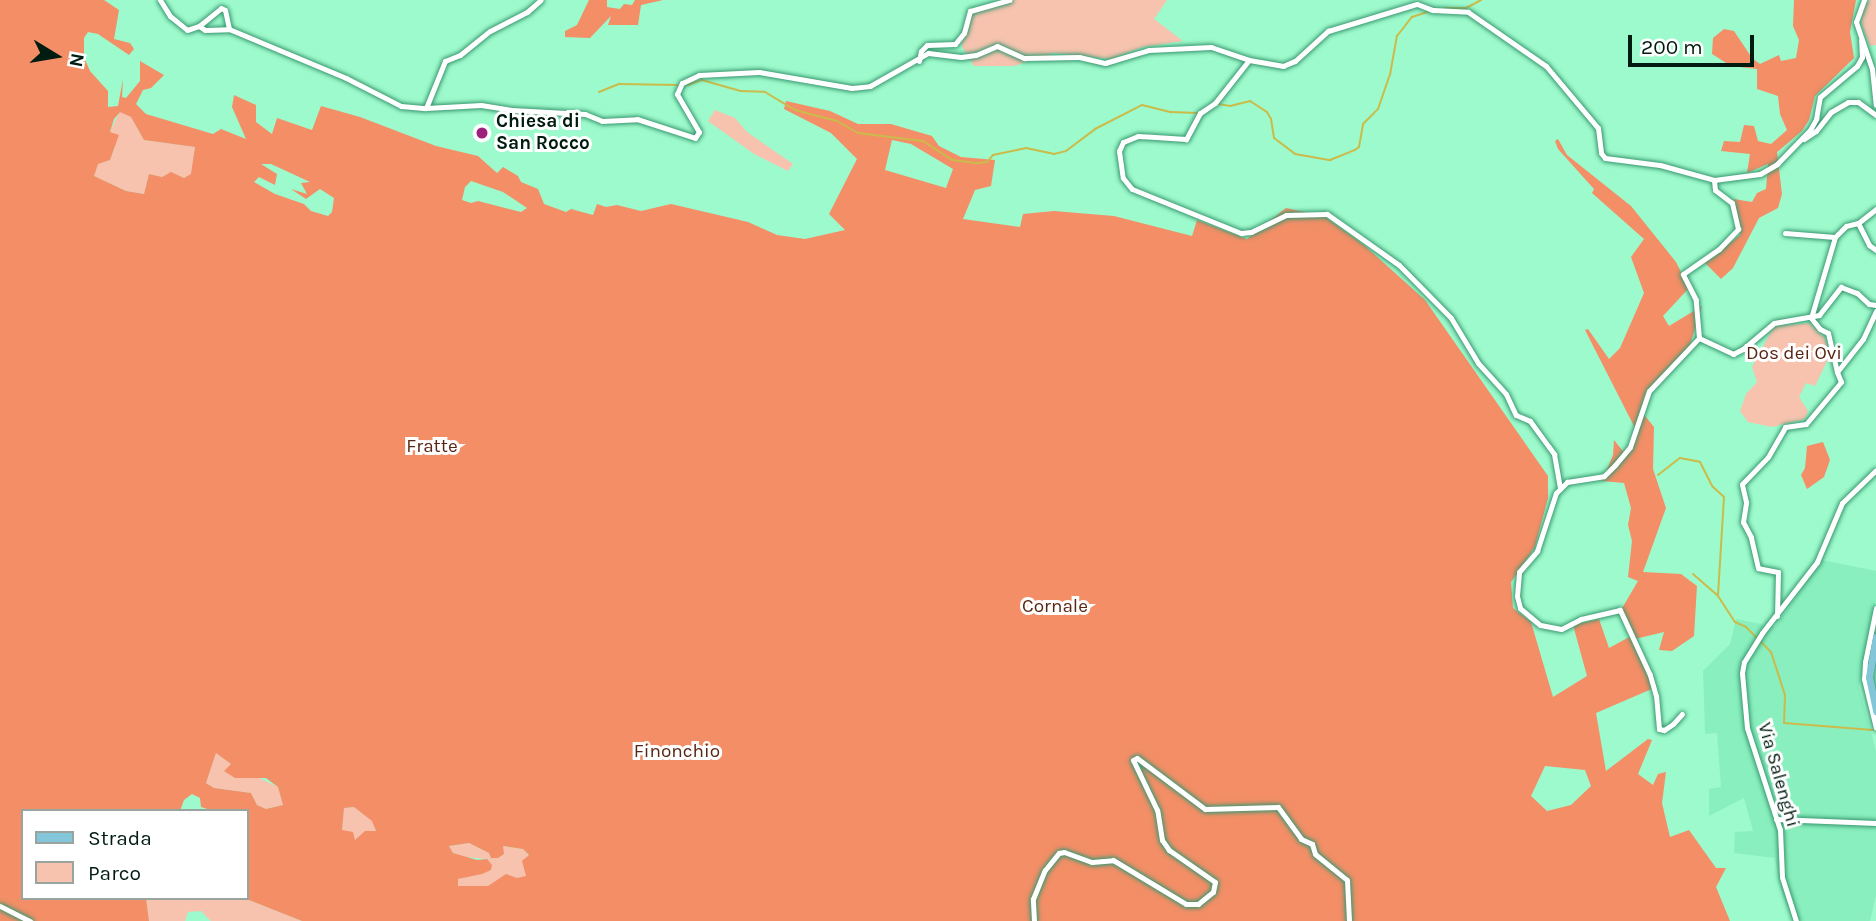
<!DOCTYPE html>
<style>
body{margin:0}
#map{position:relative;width:1876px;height:921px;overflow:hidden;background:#9dfacc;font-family:Karla,sans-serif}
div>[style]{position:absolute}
.built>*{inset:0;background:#89efbe}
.green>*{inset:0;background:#f7c3af}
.forest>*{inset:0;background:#f38e67}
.stream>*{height:2px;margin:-1px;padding:0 1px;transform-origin:1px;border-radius:1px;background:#cabb4a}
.roads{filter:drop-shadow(0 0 2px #399870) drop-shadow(0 0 2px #399870)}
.minor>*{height:5px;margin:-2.5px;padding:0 2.5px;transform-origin:2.5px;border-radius:2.5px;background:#fff}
.major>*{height:7px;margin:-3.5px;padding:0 3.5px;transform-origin:3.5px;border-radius:3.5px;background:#83c6da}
.dots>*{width:19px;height:19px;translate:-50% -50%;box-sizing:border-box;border:4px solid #fff;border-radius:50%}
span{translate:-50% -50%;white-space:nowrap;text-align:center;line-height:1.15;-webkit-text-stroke:6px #fff;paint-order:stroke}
.poi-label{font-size:19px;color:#001c10;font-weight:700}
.left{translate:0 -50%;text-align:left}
.park-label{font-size:19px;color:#582713}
.street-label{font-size:19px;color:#001c10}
.legend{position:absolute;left:21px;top:809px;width:228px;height:91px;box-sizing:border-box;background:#fff;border:2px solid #99a49f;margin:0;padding:9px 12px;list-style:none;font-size:21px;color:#001c10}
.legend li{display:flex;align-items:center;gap:14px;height:35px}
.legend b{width:35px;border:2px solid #99a49f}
.north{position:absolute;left:21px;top:21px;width:70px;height:70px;-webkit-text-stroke:5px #fff;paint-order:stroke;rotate:101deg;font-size:19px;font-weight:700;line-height:28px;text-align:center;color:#001c10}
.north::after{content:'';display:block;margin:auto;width:24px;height:32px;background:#001c10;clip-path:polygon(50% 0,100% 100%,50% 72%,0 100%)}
.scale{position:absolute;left:1628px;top:35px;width:126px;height:32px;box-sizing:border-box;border:4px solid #001c10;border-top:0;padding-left:9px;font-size:21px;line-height:24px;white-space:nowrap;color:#001c10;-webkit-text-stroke:5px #fff;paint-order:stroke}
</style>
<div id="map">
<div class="built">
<i style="clip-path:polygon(1822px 560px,1876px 571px,1876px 599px,1859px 687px,1876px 751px,1876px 895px,1870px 921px,1793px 921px,1781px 891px,1775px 858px,1734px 853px,1735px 832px,1753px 831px,1744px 798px,1709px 816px,1709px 789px,1721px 787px,1717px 733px,1705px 734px,1703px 671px,1730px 644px,1736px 619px,1775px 627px)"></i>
</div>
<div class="green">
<i style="clip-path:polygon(1008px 0,1167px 0,1154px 19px,1183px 41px,1143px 47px,1111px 59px,1054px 53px,1014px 66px,974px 66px,962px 47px,962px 30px,967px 15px)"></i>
<i style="clip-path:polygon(1869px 0,1876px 0,1876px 45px,1870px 46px,1861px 24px,1864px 6px)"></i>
<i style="clip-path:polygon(715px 110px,735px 118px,747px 132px,793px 164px,788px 171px,754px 154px,708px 121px)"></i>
<i style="clip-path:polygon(120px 111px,131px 117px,144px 140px,195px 147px,192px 174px,184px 178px,171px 173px,162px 177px,149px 174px,144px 194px,126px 191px,94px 176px,97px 164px,110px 160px,115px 147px,110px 132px)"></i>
<i style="clip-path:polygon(1809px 323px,1824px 337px,1831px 353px,1815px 386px,1806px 383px,1799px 397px,1808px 411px,1805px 419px,1772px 427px,1748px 422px,1740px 411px,1746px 394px,1757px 382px,1752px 367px,1774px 326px)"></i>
<i style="clip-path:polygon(216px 753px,231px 764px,278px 787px,283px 805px,266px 809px,257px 805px,251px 793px,214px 788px,206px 783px)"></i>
<i style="clip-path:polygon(354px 807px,373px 821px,376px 832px,354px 840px,342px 830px,344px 808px)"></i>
<i style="clip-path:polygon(469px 843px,489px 853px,491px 858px,498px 858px,504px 854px,502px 846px,523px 849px,529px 856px,525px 867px,526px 877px,488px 886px,457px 886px,458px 879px,465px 875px,491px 870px,487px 859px,464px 857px,453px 853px,449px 846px)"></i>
<i style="clip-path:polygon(146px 898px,244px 898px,302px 921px,211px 921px,201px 911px,188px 912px,185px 921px,149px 921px)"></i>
</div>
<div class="forest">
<i style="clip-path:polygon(evenodd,0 0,104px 0,119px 10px,114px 39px,130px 43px,134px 49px,129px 55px,98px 34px,88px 32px,84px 38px,84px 57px,90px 71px,108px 91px,108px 107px,118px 106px,123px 79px,122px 97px,126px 98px,140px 81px,140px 61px,164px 75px,151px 88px,143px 90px,136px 104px,146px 114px,213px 134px,221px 129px,246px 139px,232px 107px,234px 95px,256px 105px,256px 122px,272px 134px,277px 118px,312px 130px,321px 106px,360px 117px,436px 146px,478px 156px,497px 173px,503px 167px,518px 176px,521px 182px,538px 189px,544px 204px,566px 212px,571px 209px,593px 215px,597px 204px,606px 207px,617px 205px,641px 211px,671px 204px,748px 222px,777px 235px,805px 239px,845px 230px,829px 214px,857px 159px,831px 133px,784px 109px,786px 101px,830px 111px,858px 124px,891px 124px,932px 136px,939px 146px,961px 157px,995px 160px,991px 186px,975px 190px,963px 219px,1020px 227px,1023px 214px,1054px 211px,1114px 216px,1192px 236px,1197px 220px,1247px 239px,1286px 208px,1324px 216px,1364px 245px,1425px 300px,1548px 476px,1548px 498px,1535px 547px,1511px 582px,1513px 608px,1531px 622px,1553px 697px,1587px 676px,1573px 625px,1599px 619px,1609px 648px,1633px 635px,1621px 610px,1638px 581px,1628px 577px,1632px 541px,1628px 525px,1631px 508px,1624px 483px,1602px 481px,1613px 455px,1614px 440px,1626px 455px,1636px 430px,1585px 330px,1588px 329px,1609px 359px,1620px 348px,1644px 293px,1631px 257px,1644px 239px,1592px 193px,1594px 189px,1558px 149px,1555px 141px,1558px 139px,1567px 155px,1631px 206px,1676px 262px,1689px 288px,1663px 316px,1669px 326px,1702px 306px,1690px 345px,1646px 392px,1641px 411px,1654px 427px,1653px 469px,1666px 508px,1643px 572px,1681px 574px,1697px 586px,1694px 636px,1672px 651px,1659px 650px,1664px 632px,1635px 639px,1654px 688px,1596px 713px,1606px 771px,1648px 739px,1652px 740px,1638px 774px,1653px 785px,1658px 774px,1666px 772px,1662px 803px,1670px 837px,1689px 830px,1716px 868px,1726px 868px,1716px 887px,1730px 921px,302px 921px,244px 898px,247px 898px,247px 811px,214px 811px,201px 807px,200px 798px,192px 794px,184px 800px,180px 811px,23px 811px,23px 898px,146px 898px,149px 921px,0 921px,0 0,120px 112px,131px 117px,144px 140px,195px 147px,191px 174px,184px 178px,171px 172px,162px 177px,149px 174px,144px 194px,126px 191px,94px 176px,98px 164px,110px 160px,119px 135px,110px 132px,114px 119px,120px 112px,0 0,892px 140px,911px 144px,953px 169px,946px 188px,885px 170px,892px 140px,0 0,261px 164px,271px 164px,310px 182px,301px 183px,307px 194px,291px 189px,306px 199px,320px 189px,334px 198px,332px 212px,328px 216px,311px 211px,304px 204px,275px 194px,254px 182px,259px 177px,275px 185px,277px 174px,261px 164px,0 0,471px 181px,503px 192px,527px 208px,521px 212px,478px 201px,471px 203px,462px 200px,465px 187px,471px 181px,0 0,216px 753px,231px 764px,224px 771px,235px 778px,266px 778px,278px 787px,283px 805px,266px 809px,257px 805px,251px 793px,214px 788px,206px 783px,216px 753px,0 0,1545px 766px,1585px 770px,1591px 786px,1571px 805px,1547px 811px,1531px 796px,1545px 766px,0 0,354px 807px,372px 821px,376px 831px,365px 831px,355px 840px,353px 832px,342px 830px,344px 808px,354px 807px,0 0,469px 843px,489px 853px,491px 858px,498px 858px,504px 854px,503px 846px,523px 849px,529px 855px,522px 861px,526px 876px,517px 878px,506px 874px,488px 886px,458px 886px,458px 879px,482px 874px,491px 870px,492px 865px,487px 859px,477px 860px,453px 853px,449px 846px,469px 843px)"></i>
<i style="clip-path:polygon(589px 0,607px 0,607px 7px,620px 9px,624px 4px,632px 5px,635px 0,663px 0,641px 5px,638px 25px,608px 25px,611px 16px,590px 38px,565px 37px,565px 31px,577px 25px)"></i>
<i style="clip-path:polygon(1794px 0,1856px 0,1850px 32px,1854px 58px,1815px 96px,1809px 120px,1802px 131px,1777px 152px,1782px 194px,1778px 208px,1759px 218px,1733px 268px,1721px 279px,1705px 263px,1740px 235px,1734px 199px,1752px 202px,1757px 193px,1766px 189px,1768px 164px,1747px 173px,1750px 154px,1721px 151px,1724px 141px,1740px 142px,1744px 125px,1754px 126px,1758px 141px,1771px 144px,1787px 130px,1780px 114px,1778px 96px,1757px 89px,1757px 69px,1731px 66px,1712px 54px,1713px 38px,1724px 29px,1734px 31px,1752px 58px,1760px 64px,1779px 55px,1781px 61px,1796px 58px,1799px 40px,1793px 26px)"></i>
<i style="clip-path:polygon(1823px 442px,1830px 460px,1824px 477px,1807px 489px,1801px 475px,1805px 468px,1807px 446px)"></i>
</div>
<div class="stream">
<i style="left:1445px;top:8px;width:21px"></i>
<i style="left:1466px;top:8px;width:17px;rotate:-28deg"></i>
<i style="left:688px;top:85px;width:15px;rotate:-20deg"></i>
<i style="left:702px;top:80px;width:40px;rotate:16deg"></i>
<i style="left:740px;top:91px;width:25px;rotate:2deg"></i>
<i style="left:765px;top:92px;width:35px;rotate:31deg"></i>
<i style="left:795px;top:110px;width:43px;rotate:14.7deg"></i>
<i style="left:837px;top:121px;width:24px;rotate:30deg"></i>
<i style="left:858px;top:133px;width:65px;rotate:7deg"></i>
<i style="left:923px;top:141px;width:35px;rotate:33deg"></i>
<i style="left:952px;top:160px;width:26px;rotate:7deg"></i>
<i style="left:978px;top:163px;width:9px;rotate:-6deg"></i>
<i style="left:987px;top:162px;width:9px;rotate:-49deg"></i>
<i style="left:993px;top:155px;width:34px;rotate:-12deg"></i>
<i style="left:1026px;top:148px;width:29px;rotate:12deg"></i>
<i style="left:1054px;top:154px;width:12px;rotate:-14deg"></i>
<i style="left:1066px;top:151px;width:36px;rotate:-37deg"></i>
<i style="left:1095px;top:129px;width:53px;rotate:-27.1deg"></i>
<i style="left:1142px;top:105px;width:30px;rotate:14deg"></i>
<i style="left:1171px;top:112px;width:26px;rotate:2deg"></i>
<i style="left:599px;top:92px;width:22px;rotate:-22deg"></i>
<i style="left:619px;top:84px;width:58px;rotate:1deg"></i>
<i style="left:1218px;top:104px;width:12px;rotate:9deg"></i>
<i style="left:1230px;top:106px;width:21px;rotate:-14deg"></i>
<i style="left:1250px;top:101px;width:20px;rotate:33deg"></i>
<i style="left:1267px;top:112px;width:8px;rotate:60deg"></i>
<i style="left:1271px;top:119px;width:19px;rotate:81deg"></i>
<i style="left:1274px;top:138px;width:26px;rotate:37deg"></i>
<i style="left:1295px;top:154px;width:36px;rotate:10deg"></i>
<i style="left:1330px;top:160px;width:27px;rotate:-22deg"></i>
<i style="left:1355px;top:150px;width:5px;rotate:-37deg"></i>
<i style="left:1359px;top:147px;width:23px;rotate:-80deg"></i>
<i style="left:1363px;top:124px;width:21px;rotate:-45deg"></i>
<i style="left:1378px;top:109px;width:36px;rotate:-71deg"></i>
<i style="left:1390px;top:75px;width:40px;rotate:-80deg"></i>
<i style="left:1397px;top:36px;width:24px;rotate:-52deg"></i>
<i style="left:1412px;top:17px;width:16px;rotate:-18deg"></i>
<i style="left:1658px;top:475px;width:28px;rotate:-38deg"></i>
<i style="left:1680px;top:458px;width:20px;rotate:11deg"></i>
<i style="left:1700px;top:462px;width:28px;rotate:63deg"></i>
<i style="left:1713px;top:487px;width:15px;rotate:42deg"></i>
<i style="left:1724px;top:497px;width:98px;rotate:93.5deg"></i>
<i style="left:1693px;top:574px;width:33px;rotate:41deg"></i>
<i style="left:1718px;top:596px;width:31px;rotate:57deg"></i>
<i style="left:1735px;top:622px;width:12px;rotate:24deg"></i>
<i style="left:1746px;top:627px;width:35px;rotate:45deg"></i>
<i style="left:1771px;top:652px;width:45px;rotate:72deg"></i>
<i style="left:1785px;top:695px;width:28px;rotate:92deg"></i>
<i style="left:1784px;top:723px;width:89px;rotate:4.5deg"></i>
</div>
<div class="roads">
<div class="minor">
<i style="left:160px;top:0;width:19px;rotate:58deg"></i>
<i style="left:170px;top:16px;width:22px;rotate:39deg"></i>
<i style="left:187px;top:30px;width:13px;rotate:-18deg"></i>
<i style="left:199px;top:26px;width:28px;rotate:-39deg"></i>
<i style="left:221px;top:8px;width:4px;rotate:27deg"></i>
<i style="left:225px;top:10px;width:19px;rotate:78deg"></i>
<i style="left:229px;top:29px;width:127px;rotate:22.7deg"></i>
<i style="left:346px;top:78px;width:62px;rotate:27deg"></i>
<i style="left:401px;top:106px;width:25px;rotate:5deg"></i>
<i style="left:426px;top:108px;width:55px;rotate:-3.1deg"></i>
<i style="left:481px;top:105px;width:31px;rotate:9deg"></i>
<i style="left:512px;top:110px;width:73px;rotate:3.1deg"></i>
<i style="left:585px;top:114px;width:18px;rotate:22deg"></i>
<i style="left:602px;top:121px;width:35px;rotate:-3deg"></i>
<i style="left:637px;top:119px;width:61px;rotate:18.1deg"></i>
<i style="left:695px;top:138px;width:7px;rotate:-56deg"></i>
<i style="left:699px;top:132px;width:44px;rotate:-120.1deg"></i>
<i style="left:677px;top:94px;width:12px;rotate:-66deg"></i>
<i style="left:682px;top:83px;width:19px;rotate:-25deg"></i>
<i style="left:699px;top:75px;width:60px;rotate:-2.9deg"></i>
<i style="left:759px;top:72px;width:94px;rotate:9.8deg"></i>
<i style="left:852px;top:88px;width:18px;rotate:-6deg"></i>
<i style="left:870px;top:86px;width:67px;rotate:-29.6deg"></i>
<i style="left:928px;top:53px;width:33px;rotate:7deg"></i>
<i style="left:961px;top:57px;width:15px;rotate:-8deg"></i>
<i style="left:976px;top:55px;width:23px;rotate:-23deg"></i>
<i style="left:997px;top:46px;width:30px;rotate:24deg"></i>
<i style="left:1024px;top:58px;width:55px;rotate:-1deg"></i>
<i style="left:1079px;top:57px;width:27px;rotate:13deg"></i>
<i style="left:1105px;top:63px;width:46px;rotate:-16.5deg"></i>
<i style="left:1149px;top:50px;width:62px;rotate:-2.8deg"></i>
<i style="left:1211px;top:47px;width:40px;rotate:18.9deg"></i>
<i style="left:1249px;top:60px;width:35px;rotate:10deg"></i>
<i style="left:1283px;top:66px;width:13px;rotate:-23deg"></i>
<i style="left:1295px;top:61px;width:45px;rotate:-42.3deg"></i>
<i style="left:1328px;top:31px;width:93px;rotate:-16.9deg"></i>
<i style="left:1417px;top:4px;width:17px;rotate:21deg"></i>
<i style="left:1433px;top:10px;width:35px;rotate:3deg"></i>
<i style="left:1468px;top:12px;width:95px;rotate:34.7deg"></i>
<i style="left:1546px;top:66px;width:81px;rotate:50deg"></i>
<i style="left:1598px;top:128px;width:25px;rotate:83deg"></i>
<i style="left:1601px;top:153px;width:6px;rotate:51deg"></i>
<i style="left:1605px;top:158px;width:55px;rotate:7.3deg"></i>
<i style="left:1660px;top:165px;width:56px;rotate:15.5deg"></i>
<i style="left:1714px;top:180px;width:46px;rotate:-7.4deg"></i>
<i style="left:1760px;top:174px;width:20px;rotate:-30deg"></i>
<i style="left:1777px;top:164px;width:47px;rotate:-45.9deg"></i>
<i style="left:1810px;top:130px;width:13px;rotate:-61deg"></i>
<i style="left:1816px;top:119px;width:22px;rotate:-80deg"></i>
<i style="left:1820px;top:97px;width:48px;rotate:-40deg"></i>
<i style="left:1857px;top:66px;width:10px;rotate:-61deg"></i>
<i style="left:1862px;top:57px;width:17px;rotate:-93deg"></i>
<i style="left:1864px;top:0;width:23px;rotate:110deg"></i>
<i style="left:1856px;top:22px;width:50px;rotate:71.2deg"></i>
<i style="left:1872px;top:69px;width:36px;rotate:84deg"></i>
<i style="left:199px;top:26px;width:7px;rotate:34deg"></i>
<i style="left:205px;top:30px;width:24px;rotate:-2deg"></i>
<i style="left:1249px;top:60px;width:55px;rotate:128.3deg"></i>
<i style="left:1215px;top:103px;width:18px;rotate:146deg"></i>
<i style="left:1200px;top:113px;width:30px;rotate:118deg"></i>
<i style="left:1186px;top:139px;width:48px;rotate:-176.4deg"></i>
<i style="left:1138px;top:136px;width:16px;rotate:158deg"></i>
<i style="left:1123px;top:142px;width:10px;rotate:114deg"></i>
<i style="left:1119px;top:151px;width:27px;rotate:82deg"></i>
<i style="left:1123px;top:178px;width:14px;rotate:51deg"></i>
<i style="left:1132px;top:189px;width:118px;rotate:22deg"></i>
<i style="left:1241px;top:233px;width:10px;rotate:-6deg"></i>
<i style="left:1251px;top:232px;width:39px;rotate:-26deg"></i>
<i style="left:1286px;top:215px;width:41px;rotate:-1.4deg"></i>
<i style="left:1327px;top:214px;width:88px;rotate:35.3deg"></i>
<i style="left:1399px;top:265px;width:74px;rotate:45.5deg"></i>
<i style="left:1451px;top:318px;width:52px;rotate:59deg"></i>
<i style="left:1478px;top:363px;width:42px;rotate:47.9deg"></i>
<i style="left:1506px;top:394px;width:23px;rotate:65deg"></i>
<i style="left:1516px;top:415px;width:15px;rotate:23deg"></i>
<i style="left:1530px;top:421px;width:32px;rotate:54deg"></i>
<i style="left:1549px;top:447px;width:9px;rotate:54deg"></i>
<i style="left:1554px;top:454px;width:35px;rotate:80deg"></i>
<i style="left:919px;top:61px;width:10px;rotate:-79deg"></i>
<i style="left:921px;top:51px;width:8px;rotate:-45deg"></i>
<i style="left:927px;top:45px;width:28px;rotate:-2deg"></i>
<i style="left:955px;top:44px;width:14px;rotate:-51deg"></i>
<i style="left:964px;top:33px;width:23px;rotate:-75deg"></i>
<i style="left:970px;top:11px;width:41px;rotate:-15.8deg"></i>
<i style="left:426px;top:108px;width:51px;rotate:-68deg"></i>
<i style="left:445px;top:61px;width:16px;rotate:-22deg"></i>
<i style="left:460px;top:55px;width:38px;rotate:-39deg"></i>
<i style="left:490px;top:31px;width:42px;rotate:-27.2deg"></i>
<i style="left:527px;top:12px;width:18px;rotate:-41deg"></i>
<i style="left:1804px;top:139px;width:14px;rotate:-34deg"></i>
<i style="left:1816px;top:131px;width:24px;rotate:-52deg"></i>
<i style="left:1831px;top:112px;width:20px;rotate:-30deg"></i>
<i style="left:1848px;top:102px;width:10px"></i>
<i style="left:1858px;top:102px;width:22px;rotate:36deg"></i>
<i style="left:1876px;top:209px;width:23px;rotate:142deg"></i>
<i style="left:1858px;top:223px;width:12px;rotate:166deg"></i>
<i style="left:1846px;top:226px;width:16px;rotate:135deg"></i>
<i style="left:1835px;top:237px;width:84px;rotate:106.5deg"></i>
<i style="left:1811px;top:318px;width:14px;rotate:51deg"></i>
<i style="left:1820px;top:329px;width:9px;rotate:27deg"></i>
<i style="left:1828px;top:333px;width:40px;rotate:77deg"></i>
<i style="left:1837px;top:372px;width:42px;rotate:-51.8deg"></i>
<i style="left:1863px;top:339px;width:31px;rotate:-65deg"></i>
<i style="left:1858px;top:223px;width:25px;rotate:63deg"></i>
<i style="left:1869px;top:245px;width:9px;rotate:36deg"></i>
<i style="left:1785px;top:233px;width:50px;rotate:4.6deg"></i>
<i style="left:1699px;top:338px;width:38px;rotate:-95deg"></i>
<i style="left:1696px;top:300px;width:29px;rotate:-117deg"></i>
<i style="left:1683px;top:274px;width:44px;rotate:-34.8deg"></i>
<i style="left:1719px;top:249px;width:28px;rotate:-46deg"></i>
<i style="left:1738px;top:229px;width:27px;rotate:-103deg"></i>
<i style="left:1732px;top:203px;width:21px;rotate:-143deg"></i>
<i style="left:1715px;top:190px;width:10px;rotate:-96deg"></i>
<i style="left:1876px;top:608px;width:55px;rotate:101.5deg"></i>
<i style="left:1865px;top:662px;width:17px;rotate:93deg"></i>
<i style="left:1864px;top:679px;width:50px;rotate:76.2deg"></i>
<i style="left:1777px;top:616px;width:44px;rotate:-88.7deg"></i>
<i style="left:1778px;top:572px;width:20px;rotate:-169deg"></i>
<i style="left:1758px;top:568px;width:32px;rotate:-103deg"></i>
<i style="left:1751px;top:537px;width:17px;rotate:-118deg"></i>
<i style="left:1743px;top:522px;width:20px;rotate:-81deg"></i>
<i style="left:1746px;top:502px;width:18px;rotate:-103deg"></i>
<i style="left:1742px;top:484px;width:37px;rotate:-46deg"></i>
<i style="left:1768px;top:457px;width:34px;rotate:-60deg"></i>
<i style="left:1785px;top:427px;width:21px;rotate:-8deg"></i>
<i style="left:1806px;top:424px;width:55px;rotate:-50.2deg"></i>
<i style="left:1841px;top:382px;width:11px;rotate:-112deg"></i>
<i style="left:1682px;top:714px;width:13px;rotate:132deg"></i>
<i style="left:1673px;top:724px;width:11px;rotate:146deg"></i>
<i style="left:1664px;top:730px;width:5px;rotate:-169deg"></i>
<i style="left:1659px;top:729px;width:33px;rotate:-95deg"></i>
<i style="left:1656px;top:696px;width:22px;rotate:-106deg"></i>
<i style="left:1650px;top:675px;width:72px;rotate:-114.8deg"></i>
<i style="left:1620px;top:610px;width:40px;rotate:167deg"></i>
<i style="left:1581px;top:619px;width:22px;rotate:153deg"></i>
<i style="left:1561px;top:629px;width:21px;rotate:-169deg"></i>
<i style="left:1540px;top:625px;width:26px;rotate:-140deg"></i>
<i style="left:1520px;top:608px;width:12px;rotate:-104deg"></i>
<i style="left:1517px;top:596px;width:24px;rotate:-85deg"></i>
<i style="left:1519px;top:572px;width:28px;rotate:-49deg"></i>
<i style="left:1537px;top:551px;width:61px;rotate:-71.9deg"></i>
<i style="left:1556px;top:493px;width:16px;rotate:-45deg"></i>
<i style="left:1567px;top:482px;width:37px;rotate:-9deg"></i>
<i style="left:1604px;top:476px;width:16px;rotate:-45deg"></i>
<i style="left:1615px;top:465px;width:23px;rotate:-50deg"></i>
<i style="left:1630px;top:447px;width:59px;rotate:-71.3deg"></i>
<i style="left:1649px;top:391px;width:73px;rotate:-46.7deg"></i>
<i style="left:1699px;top:338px;width:38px;rotate:25deg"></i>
<i style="left:1733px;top:354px;width:11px;rotate:-27deg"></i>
<i style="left:1743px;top:349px;width:40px;rotate:-40deg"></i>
<i style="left:1774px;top:323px;width:46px;rotate:-10.1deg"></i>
<i style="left:1819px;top:315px;width:36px;rotate:-52deg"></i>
<i style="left:1841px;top:287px;width:17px;rotate:21deg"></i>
<i style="left:1857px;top:293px;width:16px;rotate:43deg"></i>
<i style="left:1869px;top:304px;width:7px;rotate:8deg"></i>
<i style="left:1776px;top:819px;width:100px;rotate:2.3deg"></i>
<i style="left:0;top:906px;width:34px;rotate:27deg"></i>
<i style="left:1034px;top:921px;width:22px;rotate:-93deg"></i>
<i style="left:1033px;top:899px;width:31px;rotate:-68deg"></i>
<i style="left:1045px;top:870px;width:22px;rotate:-51deg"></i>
<i style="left:1059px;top:853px;width:5px;rotate:-11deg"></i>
<i style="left:1064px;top:852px;width:30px;rotate:20deg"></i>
<i style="left:1092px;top:862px;width:21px;rotate:-5deg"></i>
<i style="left:1113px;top:860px;width:85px;rotate:31.1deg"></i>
<i style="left:1186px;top:904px;width:12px"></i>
<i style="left:1198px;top:904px;width:19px;rotate:-39deg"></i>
<i style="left:1213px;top:892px;width:10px;rotate:-79deg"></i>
<i style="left:1215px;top:882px;width:56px;rotate:-145.2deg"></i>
<i style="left:1169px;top:850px;width:12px;rotate:-125deg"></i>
<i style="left:1162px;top:840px;width:30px;rotate:-99deg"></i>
<i style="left:1157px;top:810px;width:55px;rotate:-115.6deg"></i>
<i style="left:1133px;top:760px;width:4px;rotate:-27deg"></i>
<i style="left:1137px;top:758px;width:85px;rotate:36.9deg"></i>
<i style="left:1205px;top:809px;width:73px;rotate:-1.6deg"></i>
<i style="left:1278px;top:807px;width:39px;rotate:54deg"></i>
<i style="left:1301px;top:839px;width:12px;rotate:24deg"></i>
<i style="left:1312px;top:844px;width:10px;rotate:73deg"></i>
<i style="left:1315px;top:854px;width:41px;rotate:39.1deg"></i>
<i style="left:1347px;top:880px;width:41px;rotate:87.2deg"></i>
<i style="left:1796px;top:921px;width:46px;rotate:-107.7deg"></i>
<i style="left:1782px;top:877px;width:47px;rotate:-92.4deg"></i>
<i style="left:1780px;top:830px;width:107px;rotate:-107.9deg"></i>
<i style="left:1747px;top:728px;width:55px;rotate:-95.2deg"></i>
<i style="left:1742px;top:673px;width:11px;rotate:-80deg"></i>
<i style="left:1744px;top:662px;width:34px;rotate:-58deg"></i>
<i style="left:1762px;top:633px;width:90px;rotate:-52.2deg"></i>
<i style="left:1817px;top:562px;width:64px;rotate:-67deg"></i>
<i style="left:1842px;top:503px;width:47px;rotate:-44.1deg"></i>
</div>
<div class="major">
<i style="left:1876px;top:637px;width:41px;rotate:99.9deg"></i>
<i style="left:1869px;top:677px;width:35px;rotate:78deg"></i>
</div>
</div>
<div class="dots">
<i style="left:482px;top:133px;background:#9b217a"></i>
</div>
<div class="poi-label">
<span class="left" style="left:496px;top:133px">Chiesa di<br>San Rocco</span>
</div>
<div class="park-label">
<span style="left:1794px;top:354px">Dos dei Ovi</span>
<span style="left:432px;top:447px">Fratte</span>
<span style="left:1055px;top:607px">Cornale</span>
<span style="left:677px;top:752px">Finonchio</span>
</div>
<div class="street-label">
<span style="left:1778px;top:775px;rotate:74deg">Via Salenghi</span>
</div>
<ul class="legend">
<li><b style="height:9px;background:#83c6da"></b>Strada</li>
<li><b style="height:19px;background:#f7c3af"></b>Parco</li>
</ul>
<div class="north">N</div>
<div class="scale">200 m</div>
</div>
